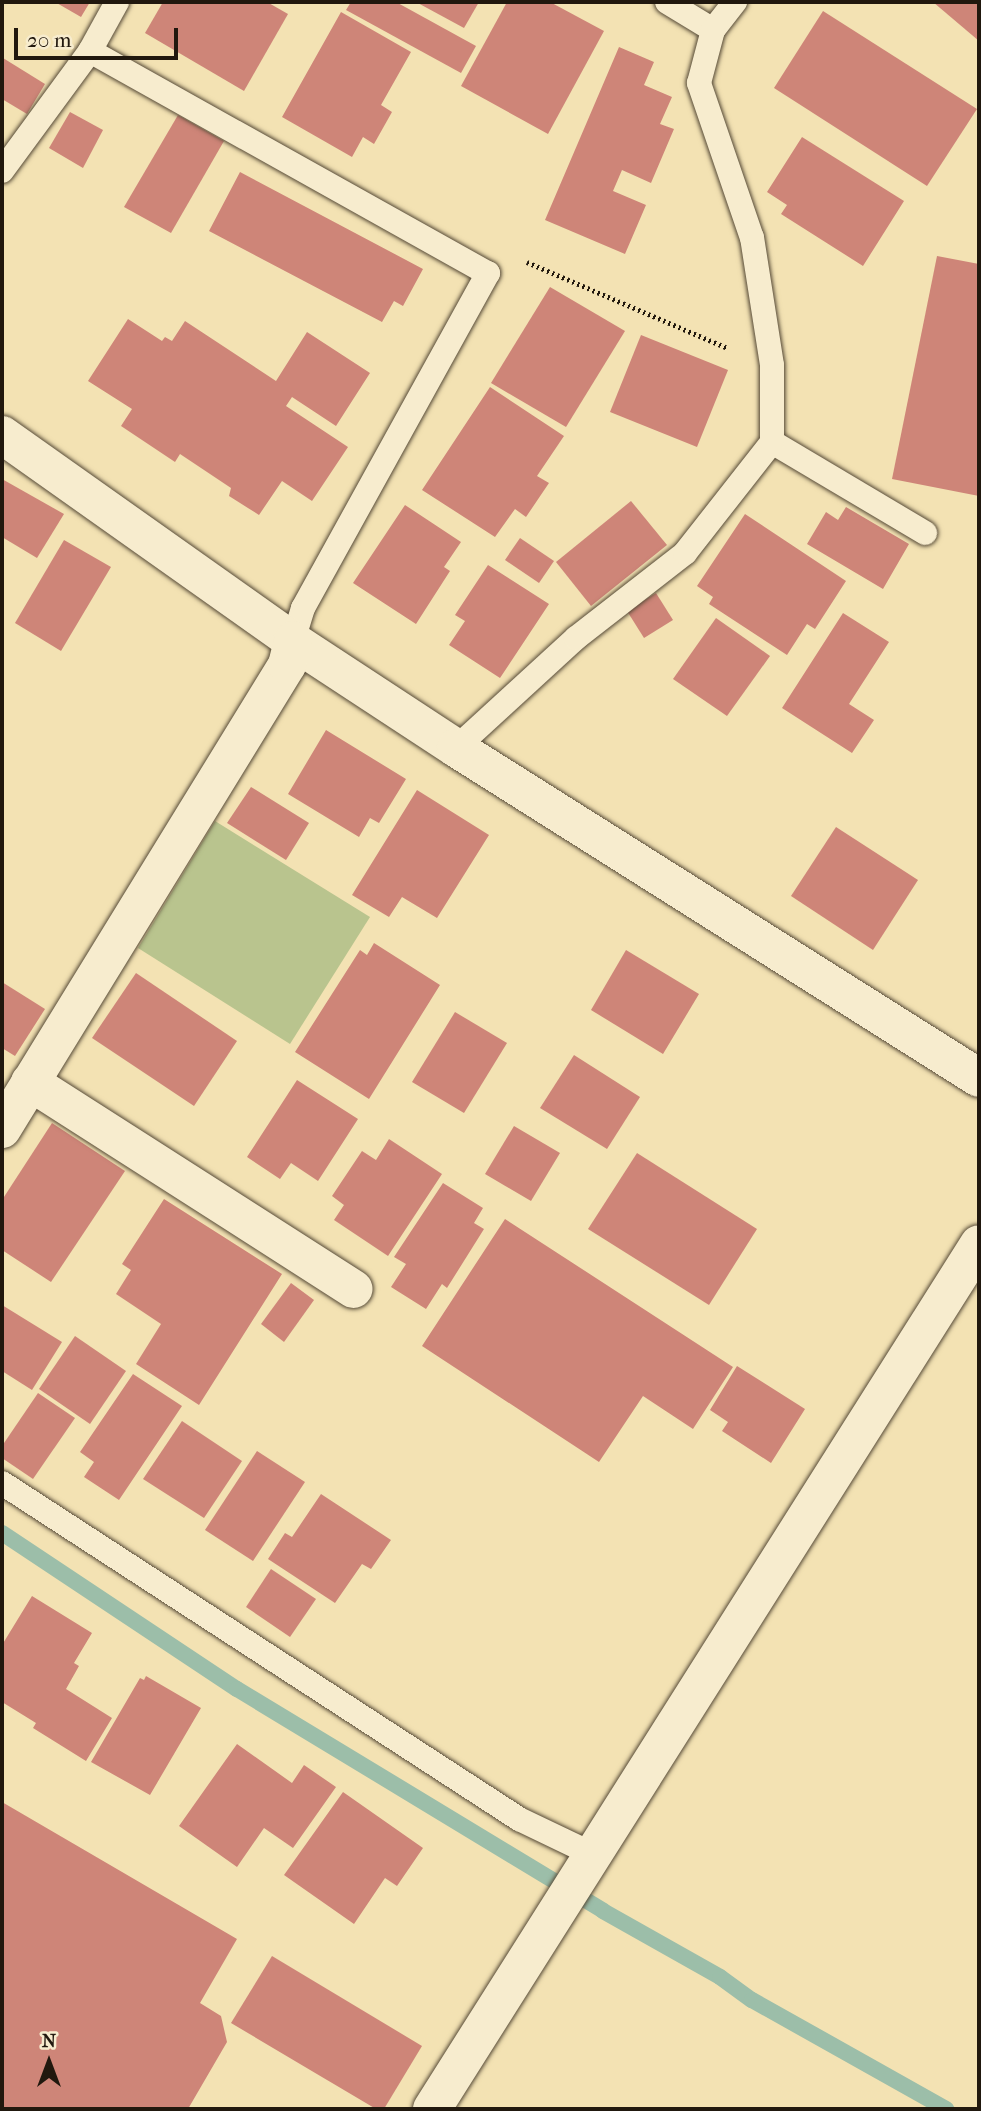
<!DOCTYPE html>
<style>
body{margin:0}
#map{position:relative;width:981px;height:2111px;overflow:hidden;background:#f3e2b3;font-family:"IM FELL French Canon",serif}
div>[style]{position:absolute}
.green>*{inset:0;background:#b9c48e}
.stream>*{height:16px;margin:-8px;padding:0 8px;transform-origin:8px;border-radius:8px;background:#9cbea9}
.building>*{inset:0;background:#ce8578}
.path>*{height:4.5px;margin-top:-2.25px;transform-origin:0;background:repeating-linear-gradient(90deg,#21180e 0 2px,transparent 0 5.5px)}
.roads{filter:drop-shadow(0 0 2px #564a37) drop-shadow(0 0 2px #564a37)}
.service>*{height:24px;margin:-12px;padding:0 12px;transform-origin:12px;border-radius:12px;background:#f7ecce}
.minor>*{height:38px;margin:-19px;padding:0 19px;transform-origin:19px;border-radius:19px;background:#f7ecce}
span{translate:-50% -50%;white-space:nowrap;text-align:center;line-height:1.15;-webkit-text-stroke:5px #f7ecce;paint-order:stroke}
.frame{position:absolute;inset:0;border:4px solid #21180e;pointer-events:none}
.north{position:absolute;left:14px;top:2027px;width:70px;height:70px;-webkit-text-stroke:5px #f7ecce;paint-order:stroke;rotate:0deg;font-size:19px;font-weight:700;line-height:28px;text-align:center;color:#21180e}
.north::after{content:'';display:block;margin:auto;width:24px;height:32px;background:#21180e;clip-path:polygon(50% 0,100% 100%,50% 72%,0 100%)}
.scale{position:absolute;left:14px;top:28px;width:164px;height:32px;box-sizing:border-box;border:4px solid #21180e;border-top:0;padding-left:9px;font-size:21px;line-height:24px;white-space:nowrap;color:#21180e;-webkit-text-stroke:5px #f7ecce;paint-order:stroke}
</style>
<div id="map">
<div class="green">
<i style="clip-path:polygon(215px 821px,370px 917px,290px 1044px,138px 948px)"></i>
</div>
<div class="stream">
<i style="left:2px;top:1533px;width:282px;rotate:33.6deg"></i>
<i style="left:237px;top:1689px;width:428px;rotate:31.2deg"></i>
<i style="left:603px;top:1911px;width:134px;rotate:29.4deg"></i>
<i style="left:720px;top:1977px;width:39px;rotate:36deg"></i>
<i style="left:752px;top:2000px;width:223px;rotate:29.3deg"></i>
</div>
<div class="building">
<i style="clip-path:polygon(55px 2px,90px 2px,81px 17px)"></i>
<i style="clip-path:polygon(163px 2px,267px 2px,288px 14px,244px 91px,145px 33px)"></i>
<i style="clip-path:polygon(351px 2px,396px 2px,476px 46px,461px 73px,346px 10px)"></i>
<i style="clip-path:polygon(416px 2px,479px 2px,464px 28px)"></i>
<i style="clip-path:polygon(507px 2px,550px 2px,604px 31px,548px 134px,461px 86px)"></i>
<i style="clip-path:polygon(933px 2px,979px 2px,979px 41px)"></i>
<i style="clip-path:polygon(823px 11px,977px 109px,927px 186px,774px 88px)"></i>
<i style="clip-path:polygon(341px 12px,411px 52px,381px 105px,392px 112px,374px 144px,363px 137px,352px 157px,282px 117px)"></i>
<i style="clip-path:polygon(619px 47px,654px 62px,644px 85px,672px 97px,660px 124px,674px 129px,651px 183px,622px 170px,613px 191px,646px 205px,625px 254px,545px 220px)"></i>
<i style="clip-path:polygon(3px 58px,45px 84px,27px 114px,2px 99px)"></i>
<i style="clip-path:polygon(70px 112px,103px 130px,83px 168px,49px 148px)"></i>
<i style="clip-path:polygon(178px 115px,224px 141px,171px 233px,124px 207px)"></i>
<i style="clip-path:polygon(802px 137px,904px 201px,863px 266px,781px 214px,787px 205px,767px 192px)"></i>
<i style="clip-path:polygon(240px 172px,423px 269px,403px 306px,394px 301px,382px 322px,209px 231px)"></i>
<i style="clip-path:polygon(937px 256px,979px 264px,979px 496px,892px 479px)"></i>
<i style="clip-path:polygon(550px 287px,625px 331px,566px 427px,491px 383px)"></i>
<i style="clip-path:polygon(128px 319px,162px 341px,165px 337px,172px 341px,185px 321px,276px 381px,307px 332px,370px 373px,336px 426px,292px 397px,286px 406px,348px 447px,312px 501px,282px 481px,259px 515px,229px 496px,231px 488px,180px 454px,175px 462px,121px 426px,132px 409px,88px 381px)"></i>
<i style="clip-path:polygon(641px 335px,728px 370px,697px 447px,610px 412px)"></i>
<i style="clip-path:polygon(490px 387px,564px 436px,537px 476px,549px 483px,526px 517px,515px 509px,495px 537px,422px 490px)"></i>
<i style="clip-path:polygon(2px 479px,64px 514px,37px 558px,2px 537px)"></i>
<i style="clip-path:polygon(631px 501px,667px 545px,591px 606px,556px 562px)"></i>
<i style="clip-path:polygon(405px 505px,461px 542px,444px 567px,450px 571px,416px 624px,353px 583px)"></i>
<i style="clip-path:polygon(846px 507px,909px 544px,883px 589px,807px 544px,826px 512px,838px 520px)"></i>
<i style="clip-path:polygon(745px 514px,846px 581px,815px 629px,807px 624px,787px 655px,709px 604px,713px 597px,697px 586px)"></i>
<i style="clip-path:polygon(520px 538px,554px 561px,539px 583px,505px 560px)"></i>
<i style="clip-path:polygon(64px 540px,111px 567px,61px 651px,15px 623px)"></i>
<i style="clip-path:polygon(488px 565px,549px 604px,500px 678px,449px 645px,465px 621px,455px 615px)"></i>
<i style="clip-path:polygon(656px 593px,673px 620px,644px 638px,627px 611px)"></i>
<i style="clip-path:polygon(843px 613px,889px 642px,849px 704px,874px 720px,852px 753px,782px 708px)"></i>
<i style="clip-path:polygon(716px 618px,770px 656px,727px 716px,673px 679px)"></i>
<i style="clip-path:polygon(326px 730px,406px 779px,379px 823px,370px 818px,359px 837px,288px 794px)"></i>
<i style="clip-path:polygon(251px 787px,309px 823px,286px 860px,227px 823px)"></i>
<i style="clip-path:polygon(417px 790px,489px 835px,437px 918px,402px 897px,389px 917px,352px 895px)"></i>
<i style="clip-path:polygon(836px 827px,918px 880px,873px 950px,791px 896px)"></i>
<i style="clip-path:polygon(374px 943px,440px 985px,369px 1099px,295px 1052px,360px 950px,367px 955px)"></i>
<i style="clip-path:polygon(626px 950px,699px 994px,663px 1054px,591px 1010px)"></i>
<i style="clip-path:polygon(136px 973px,237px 1041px,194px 1106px,92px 1038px)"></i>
<i style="clip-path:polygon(2px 982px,45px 1009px,15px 1056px,2px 1048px)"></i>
<i style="clip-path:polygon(455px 1012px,507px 1043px,464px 1113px,412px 1082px)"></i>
<i style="clip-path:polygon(574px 1055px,640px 1097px,607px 1149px,540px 1108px)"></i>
<i style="clip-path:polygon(297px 1080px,358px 1119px,318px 1181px,291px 1163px,280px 1179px,247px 1157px)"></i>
<i style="clip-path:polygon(52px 1123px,125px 1171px,51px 1282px,2px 1250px,2px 1200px)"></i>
<i style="clip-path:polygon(514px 1126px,560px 1153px,531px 1201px,485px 1174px)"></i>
<i style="clip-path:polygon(389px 1139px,442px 1174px,388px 1256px,334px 1220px,344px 1205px,332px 1196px,362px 1151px,376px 1160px)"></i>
<i style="clip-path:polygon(637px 1153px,757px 1229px,709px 1305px,588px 1229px)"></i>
<i style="clip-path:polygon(443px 1183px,483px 1208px,474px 1223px,484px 1229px,447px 1288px,442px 1284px,426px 1309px,391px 1287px,406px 1264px,394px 1257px)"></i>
<i style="clip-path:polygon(164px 1199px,282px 1274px,199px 1405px,136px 1364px,161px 1324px,116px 1294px,131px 1270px,122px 1264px)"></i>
<i style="clip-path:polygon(505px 1219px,733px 1367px,693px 1429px,643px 1396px,599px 1462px,422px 1346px)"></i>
<i style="clip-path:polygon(291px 1283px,314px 1300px,284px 1342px,261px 1324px)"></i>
<i style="clip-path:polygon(2px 1305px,62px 1342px,32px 1390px,2px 1371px)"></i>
<i style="clip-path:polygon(75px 1336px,126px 1371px,90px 1424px,39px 1389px)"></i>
<i style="clip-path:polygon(737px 1366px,805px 1409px,771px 1463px,722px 1431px,728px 1422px,710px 1410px)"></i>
<i style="clip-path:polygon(133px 1374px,182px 1406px,119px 1500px,84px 1477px,94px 1462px,80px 1452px)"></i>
<i style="clip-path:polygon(38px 1393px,75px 1418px,33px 1479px,2px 1458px,2px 1446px)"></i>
<i style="clip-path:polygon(182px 1421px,242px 1461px,204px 1518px,143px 1479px)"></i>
<i style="clip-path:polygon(257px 1451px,305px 1482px,253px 1561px,205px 1530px)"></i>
<i style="clip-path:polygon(321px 1494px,391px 1540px,371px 1569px,362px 1564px,335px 1603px,268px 1559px,285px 1533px,292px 1537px)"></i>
<i style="clip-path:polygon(271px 1569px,316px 1599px,290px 1637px,246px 1607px)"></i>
<i style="clip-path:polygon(32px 1596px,92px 1633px,74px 1663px,79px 1666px,66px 1689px,112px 1718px,86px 1761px,33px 1728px,36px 1723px,2px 1702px,2px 1645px)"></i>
<i style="clip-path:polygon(146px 1676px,201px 1708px,150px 1795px,91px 1762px,140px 1678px,144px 1680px)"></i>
<i style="clip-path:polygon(237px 1744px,292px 1783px,304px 1765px,336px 1787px,293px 1848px,264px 1828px,237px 1867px,179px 1826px)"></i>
<i style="clip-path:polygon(343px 1792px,423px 1848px,397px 1886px,385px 1878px,354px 1924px,284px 1875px)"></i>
<i style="clip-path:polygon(2px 1802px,237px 1939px,200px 2003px,221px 2016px,227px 2042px,188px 2109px,2px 2109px)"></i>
<i style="clip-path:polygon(272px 1956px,422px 2046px,384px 2109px,376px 2109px,231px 2023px)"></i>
</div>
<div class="path">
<i style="left:527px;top:262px;width:219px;rotate:23.2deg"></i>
</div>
<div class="roads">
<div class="service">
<i style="left:667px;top:2px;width:54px;rotate:31.3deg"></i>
<i style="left:713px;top:30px;width:36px;rotate:-52deg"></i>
<i style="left:90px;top:51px;width:456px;rotate:29.2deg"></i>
<i style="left:488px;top:273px;width:383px;rotate:118.9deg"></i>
<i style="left:303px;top:608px;width:34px;rotate:107deg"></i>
<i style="left:2px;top:171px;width:149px;rotate:-53.7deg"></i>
<i style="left:90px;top:51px;width:56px;rotate:-61.1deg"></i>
<i style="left:772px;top:442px;width:178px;rotate:30.7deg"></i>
<i style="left:456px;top:748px;width:163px;rotate:-42.5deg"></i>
<i style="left:576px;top:638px;width:138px;rotate:-37.9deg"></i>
<i style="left:685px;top:553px;width:141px;rotate:-51.9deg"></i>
<i style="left:772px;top:442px;width:77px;rotate:-90deg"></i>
<i style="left:772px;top:365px;width:129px;rotate:-98.9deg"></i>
<i style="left:752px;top:238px;width:164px;rotate:-108.9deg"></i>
<i style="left:699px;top:83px;width:55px;rotate:-75.2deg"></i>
<i style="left:2px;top:1483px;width:617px;rotate:33.02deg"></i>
<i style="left:519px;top:1819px;width:83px;rotate:25.6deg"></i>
</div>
<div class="minor">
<i style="left:2px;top:435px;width:357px;rotate:35.3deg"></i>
<i style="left:293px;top:641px;width:195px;rotate:33.3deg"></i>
<i style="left:456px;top:748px;width:618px;rotate:32.25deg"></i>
<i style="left:30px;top:1082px;width:384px;rotate:32.6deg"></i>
<i style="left:2px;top:1129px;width:545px;rotate:-58.44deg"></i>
<i style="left:287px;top:665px;width:25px;rotate:-76deg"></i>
<i style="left:432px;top:2109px;width:1023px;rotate:-57.69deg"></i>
</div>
</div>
<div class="frame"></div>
<div class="north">N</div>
<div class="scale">20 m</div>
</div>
